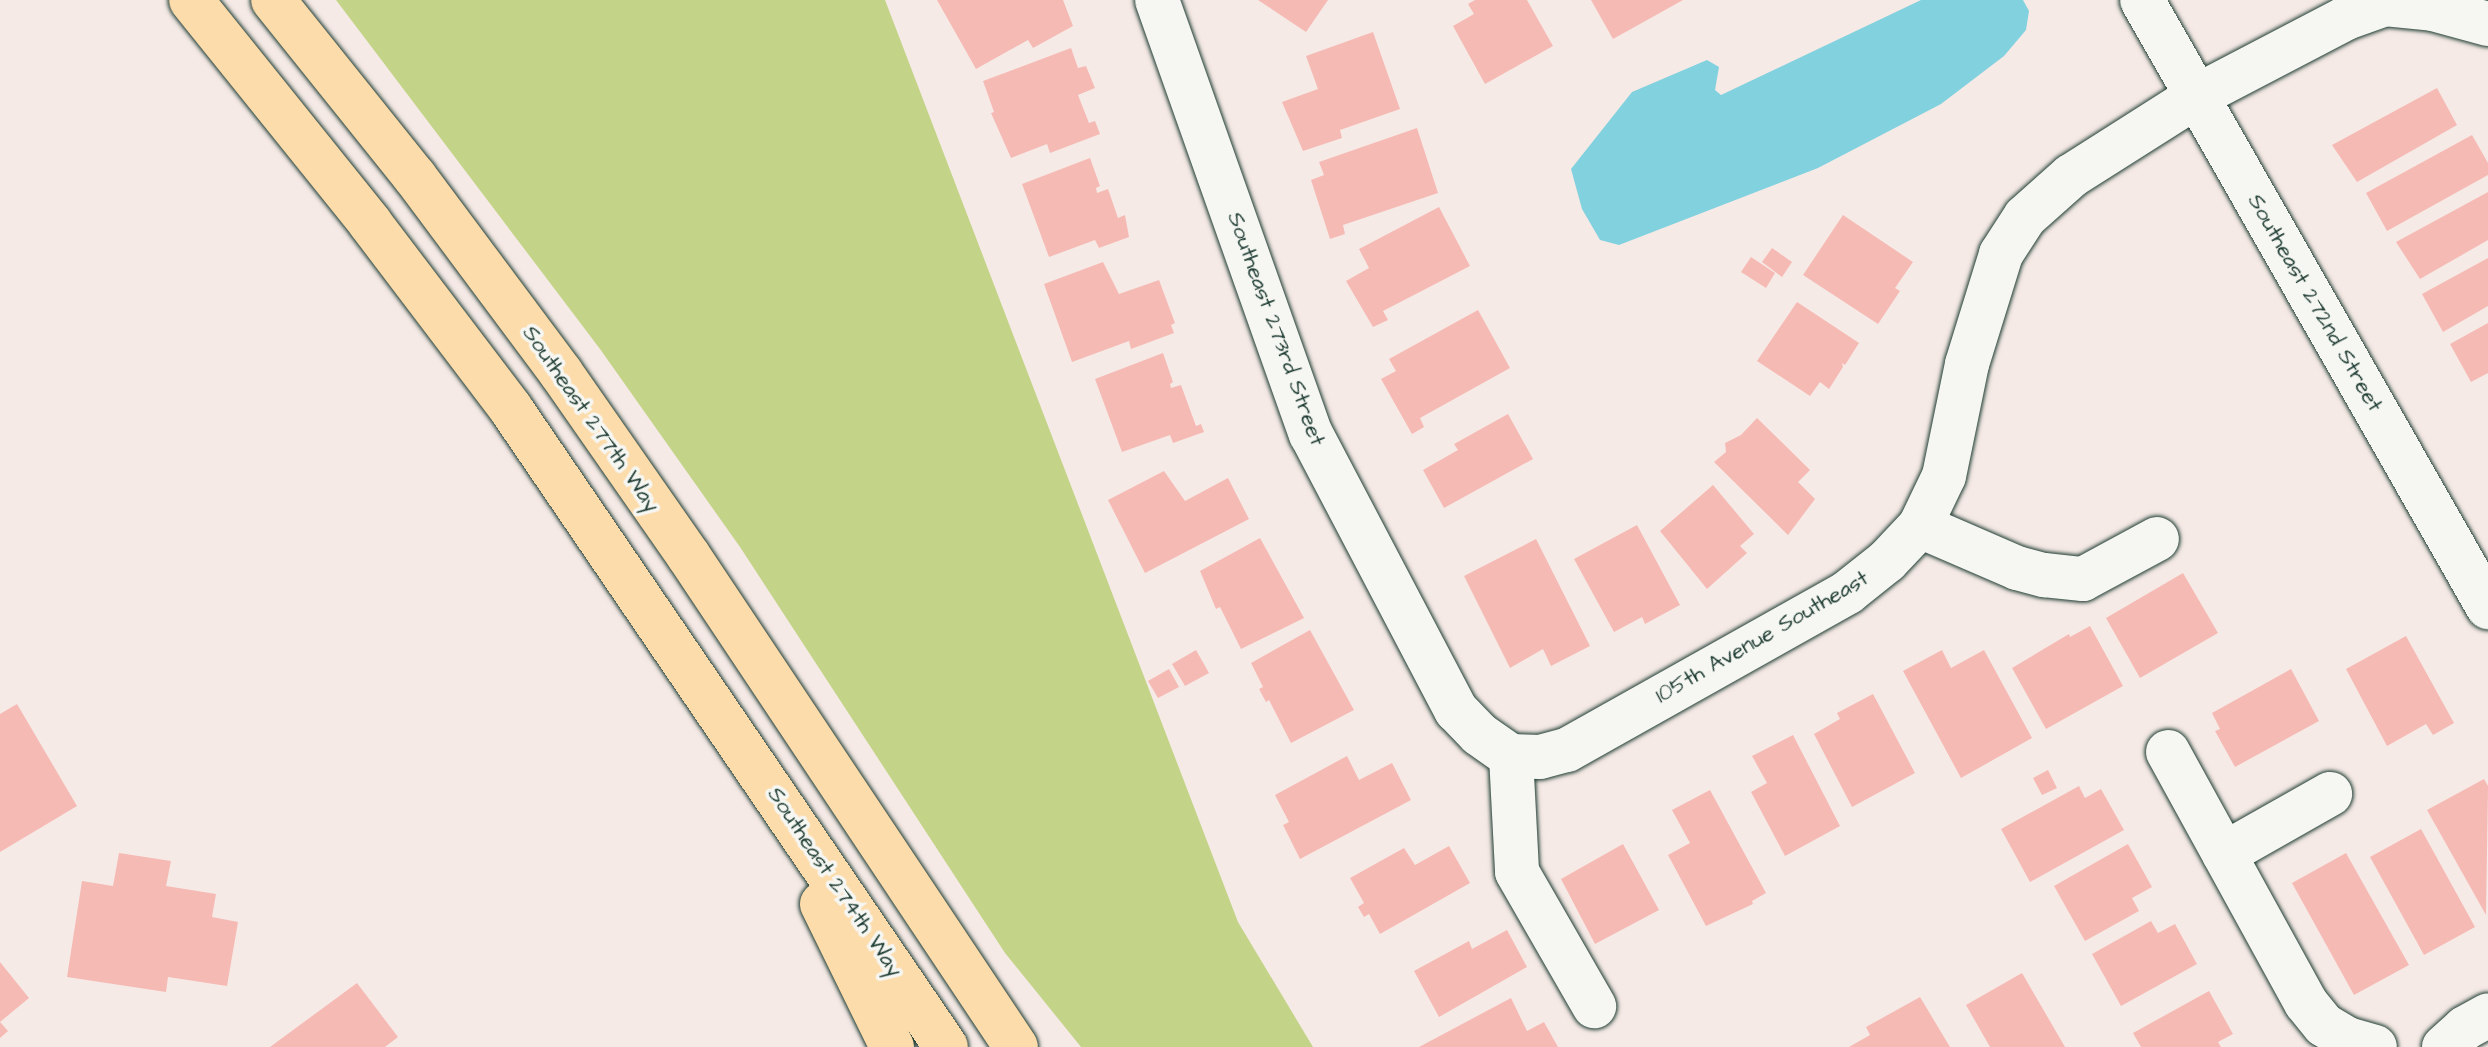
<!DOCTYPE html>
<style>
body{margin:0}
#map{position:relative;width:2488px;height:1047px;overflow:hidden;background:#f6eae6;font-family:"Architects Daughter",sans-serif}
div>[style]{position:absolute}
.green>*{inset:0;background:#c3d489}
.water>*{inset:0;background:#82d1df}
.building>*{inset:0;background:#f6bab5}
.roads{filter:drop-shadow(0 0 2px #1f3d34) drop-shadow(0 0 2px #1f3d34)}
.minor>*{height:44px;margin:-22px;padding:0 22px;transform-origin:22px;border-radius:22px;background:#f6f6f2}
.major>*{height:44px;margin:-22px;padding:0 22px;transform-origin:22px;border-radius:22px;background:#fddcac}
span{translate:-50% -50%;white-space:nowrap;text-align:center;line-height:1.15;-webkit-text-stroke:7px #f6f6f2;paint-order:stroke}
.street-label{font-size:22px;color:#1f3d34}
</style>
<div id="map">
<div class="green">
<i style="clip-path:polygon(336px 0,885px 0,1238px 922px,1313px 1047px,1081px 1047px,1005px 953px,740px 547px,600px 349px)"></i>
</div>
<div class="water">
<i style="clip-path:polygon(1921px 0,2023px 0,2029px 11px,2026px 30px,2004px 56px,1941px 104px,1818px 168px,1619px 245px,1600px 240px,1582px 209px,1571px 169px,1632px 92px,1707px 60px,1719px 67px,1715px 90px,1721px 95px)"></i>
</div>
<div class="building">
<i style="clip-path:polygon(937px 0,1063px 0,1073px 26px,1033px 48px,1028px 40px,976px 69px)"></i>
<i style="clip-path:polygon(1258px 0,1328px 0,1306px 32px)"></i>
<i style="clip-path:polygon(1475px 0,1527px 0,1553px 46px,1485px 84px,1453px 26px,1474px 14px,1468px 4px)"></i>
<i style="clip-path:polygon(1591px 0,1683px 0,1613px 39px)"></i>
<i style="clip-path:polygon(1373px 32px,1400px 109px,1340px 130px,1342px 138px,1303px 151px,1282px 102px,1318px 89px,1306px 56px)"></i>
<i style="clip-path:polygon(1071px 48px,1078px 68px,1086px 66px,1095px 88px,1078px 95px,1089px 123px,1095px 121px,1100px 134px,1050px 153px,1047px 144px,1011px 158px,991px 113px,994px 112px,983px 81px)"></i>
<i style="clip-path:polygon(2437px 88px,2457px 125px,2357px 182px,2332px 145px)"></i>
<i style="clip-path:polygon(1417px 128px,1438px 193px,1343px 225px,1345px 234px,1330px 239px,1311px 180px,1324px 175px,1319px 162px)"></i>
<i style="clip-path:polygon(2472px 135px,2488px 163px,2488px 175px,2387px 231px,2366px 193px)"></i>
<i style="clip-path:polygon(1090px 158px,1100px 186px,1096px 188px,1097px 193px,1108px 189px,1118px 218px,1125px 215px,1129px 237px,1099px 248px,1095px 240px,1049px 257px,1022px 184px)"></i>
<i style="clip-path:polygon(2488px 192px,2488px 240px,2420px 279px,2396px 242px)"></i>
<i style="clip-path:polygon(1439px 207px,1470px 266px,1383px 311px,1388px 320px,1373px 327px,1346px 281px,1369px 268px,1359px 249px)"></i>
<i style="clip-path:polygon(1843px 215px,1913px 262px,1895px 288px,1900px 291px,1878px 324px,1803px 275px)"></i>
<i style="clip-path:polygon(1772px 248px,1792px 262px,1782px 277px,1762px 262px)"></i>
<i style="clip-path:polygon(1751px 257px,1775px 273px,1766px 288px,1741px 272px)"></i>
<i style="clip-path:polygon(2488px 258px,2488px 306px,2443px 332px,2422px 294px)"></i>
<i style="clip-path:polygon(1103px 262px,1119px 294px,1159px 280px,1175px 323px,1171px 325px,1174px 333px,1131px 349px,1129px 341px,1072px 362px,1044px 284px)"></i>
<i style="clip-path:polygon(1797px 302px,1859px 343px,1845px 365px,1842px 363px,1843px 367px,1829px 389px,1820px 382px,1810px 396px,1757px 361px)"></i>
<i style="clip-path:polygon(1478px 310px,1510px 368px,1420px 418px,1424px 427px,1412px 434px,1381px 379px,1396px 371px,1389px 359px)"></i>
<i style="clip-path:polygon(2488px 323px,2488px 373px,2471px 382px,2450px 344px)"></i>
<i style="clip-path:polygon(1163px 353px,1173px 382px,1170px 384px,1171px 388px,1181px 385px,1196px 426px,1201px 424px,1204px 432px,1173px 443px,1170px 435px,1122px 452px,1095px 379px)"></i>
<i style="clip-path:polygon(1508px 414px,1533px 459px,1444px 508px,1423px 470px,1458px 450px,1454px 444px)"></i>
<i style="clip-path:polygon(1757px 418px,1810px 470px,1798px 482px,1815px 499px,1788px 535px,1714px 462px,1726px 452px,1725px 443px,1741px 435px)"></i>
<i style="clip-path:polygon(1164px 471px,1185px 501px,1228px 478px,1249px 519px,1145px 573px,1108px 500px)"></i>
<i style="clip-path:polygon(1713px 485px,1754px 534px,1740px 546px,1747px 553px,1707px 589px,1660px 531px)"></i>
<i style="clip-path:polygon(1637px 525px,1680px 605px,1645px 624px,1642px 617px,1614px 632px,1574px 559px)"></i>
<i style="clip-path:polygon(1260px 538px,1304px 618px,1241px 649px,1220px 607px,1216px 609px,1200px 571px)"></i>
<i style="clip-path:polygon(1536px 539px,1590px 646px,1551px 666px,1543px 649px,1510px 668px,1464px 576px)"></i>
<i style="clip-path:polygon(2183px 573px,2218px 633px,2140px 678px,2106px 618px)"></i>
<i style="clip-path:polygon(2090px 626px,2123px 686px,2046px 729px,2012px 668px,2069px 634px,2070px 637px)"></i>
<i style="clip-path:polygon(1310px 630px,1354px 710px,1291px 743px,1269px 700px,1266px 702px,1259px 689px,1263px 687px,1251px 663px)"></i>
<i style="clip-path:polygon(2406px 636px,2454px 723px,2433px 735px,2426px 724px,2387px 746px,2346px 669px)"></i>
<i style="clip-path:polygon(1196px 650px,1209px 673px,1185px 686px,1172px 664px)"></i>
<i style="clip-path:polygon(1942px 650px,1951px 668px,1984px 650px,2032px 738px,1961px 778px,1903px 671px)"></i>
<i style="clip-path:polygon(1169px 669px,1179px 687px,1158px 698px,1148px 681px)"></i>
<i style="clip-path:polygon(2291px 669px,2319px 721px,2235px 767px,2215px 731px,2220px 729px,2212px 713px)"></i>
<i style="clip-path:polygon(1873px 694px,1915px 773px,1852px 807px,1814px 734px,1840px 719px,1837px 713px)"></i>
<i style="clip-path:polygon(17px 704px,77px 806px,0 852px,0 714px)"></i>
<i style="clip-path:polygon(1793px 735px,1840px 826px,1785px 856px,1751px 792px,1767px 783px,1752px 756px)"></i>
<i style="clip-path:polygon(1347px 756px,1359px 780px,1392px 763px,1411px 800px,1300px 859px,1283px 825px,1289px 822px,1275px 795px)"></i>
<i style="clip-path:polygon(2048px 770px,2057px 788px,2042px 795px,2033px 778px)"></i>
<i style="clip-path:polygon(2484px 779px,2488px 786px,2486px 915px,2427px 810px)"></i>
<i style="clip-path:polygon(2079px 786px,2085px 798px,2101px 789px,2124px 830px,2030px 882px,2001px 829px)"></i>
<i style="clip-path:polygon(1710px 790px,1766px 893px,1752px 901px,1753px 904px,1706px 926px,1668px 855px,1690px 843px,1672px 810px)"></i>
<i style="clip-path:polygon(2421px 829px,2475px 927px,2424px 955px,2370px 857px)"></i>
<i style="clip-path:polygon(1623px 844px,1659px 910px,1595px 944px,1561px 879px)"></i>
<i style="clip-path:polygon(2128px 844px,2152px 887px,2132px 898px,2139px 911px,2085px 941px,2054px 886px)"></i>
<i style="clip-path:polygon(1449px 846px,1470px 883px,1380px 934px,1369px 914px,1364px 917px,1358px 907px,1364px 903px,1350px 878px,1404px 848px,1415px 865px)"></i>
<i style="clip-path:polygon(119px 853px,171px 861px,166px 886px,216px 894px,212px 917px,238px 922px,227px 986px,168px 977px,166px 992px,67px 977px,82px 881px,113px 886px)"></i>
<i style="clip-path:polygon(2346px 853px,2409px 965px,2354px 995px,2292px 883px)"></i>
<i style="clip-path:polygon(2151px 921px,2158px 933px,2175px 924px,2197px 964px,2121px 1006px,2092px 954px)"></i>
<i style="clip-path:polygon(1507px 930px,1527px 967px,1439px 1017px,1414px 971px,1469px 941px,1472px 949px)"></i>
<i style="clip-path:polygon(0 962px,29px 998px,0 1022px,8px 1031px,0 1038px)"></i>
<i style="clip-path:polygon(2022px 973px,2065px 1047px,1990px 1047px,1966px 1005px)"></i>
<i style="clip-path:polygon(357px 983px,398px 1037px,385px 1047px,270px 1047px)"></i>
<i style="clip-path:polygon(2209px 991px,2233px 1034px,2218px 1042px,2221px 1047px,2141px 1047px,2133px 1033px)"></i>
<i style="clip-path:polygon(1920px 997px,1950px 1047px,1849px 1047px,1870px 1035px,1866px 1027px)"></i>
<i style="clip-path:polygon(1511px 998px,1527px 1031px,1544px 1022px,1558px 1047px,1419px 1047px)"></i>
</div>
<div class="roads">
<div class="minor">
<i style="left:1157px;top:0;width:461px;rotate:70.5deg"></i>
<i style="left:1311px;top:434px;width:312px;rotate:62.3deg"></i>
<i style="left:1456px;top:710px;width:33px;rotate:46deg"></i>
<i style="left:1479px;top:734px;width:39px;rotate:35deg"></i>
<i style="left:2142px;top:0;width:699px;rotate:60.32deg"></i>
<i style="left:1920px;top:526px;width:106px;rotate:23.4deg"></i>
<i style="left:2017px;top:568px;width:28px;rotate:15deg"></i>
<i style="left:2044px;top:575px;width:39px;rotate:6deg"></i>
<i style="left:2083px;top:579px;width:84px;rotate:-28.4deg"></i>
<i style="left:2168px;top:752px;width:286px;rotate:61.2deg"></i>
<i style="left:2306px;top:1003px;width:28px;rotate:51deg"></i>
<i style="left:2324px;top:1025px;width:27px;rotate:31deg"></i>
<i style="left:2347px;top:1039px;width:29px;rotate:16deg"></i>
<i style="left:1511px;top:756px;width:29px;rotate:2deg"></i>
<i style="left:1540px;top:757px;width:28px;rotate:-15deg"></i>
<i style="left:1567px;top:750px;width:322px;rotate:-29.3deg"></i>
<i style="left:1848px;top:592px;width:50px;rotate:-38.5deg"></i>
<i style="left:1887px;top:561px;width:48px;rotate:-46.7deg"></i>
<i style="left:1920px;top:526px;width:55px;rotate:-64.4deg"></i>
<i style="left:1944px;top:476px;width:114px;rotate:-78.4deg"></i>
<i style="left:1967px;top:364px;width:115px;rotate:-72.8deg"></i>
<i style="left:2001px;top:254px;width:44px;rotate:-57deg"></i>
<i style="left:2025px;top:217px;width:62px;rotate:-41.7deg"></i>
<i style="left:2071px;top:176px;width:149px;rotate:-32.4deg"></i>
<i style="left:2197px;top:96px;width:168px;rotate:-27.6deg"></i>
<i style="left:2346px;top:18px;width:41px;rotate:-19.7deg"></i>
<i style="left:2385px;top:4px;width:48px;rotate:5.9deg"></i>
<i style="left:2433px;top:9px;width:57px;rotate:15.3deg"></i>
<i style="left:1511px;top:756px;width:116px;rotate:87deg"></i>
<i style="left:1517px;top:872px;width:155px;rotate:60.1deg"></i>
<i style="left:2224px;top:854px;width:122px;rotate:-29.5deg"></i>
<i style="left:2444px;top:1047px;width:28px;rotate:-42deg"></i>
<i style="left:2465px;top:1028px;width:26px;rotate:-29deg"></i>
</div>
<div class="major">
<i style="left:191px;top:0;width:286px;rotate:51.2deg"></i>
<i style="left:370px;top:223px;width:233px;rotate:52.8deg"></i>
<i style="left:511px;top:409px;width:772px;rotate:55.71deg"></i>
<i style="left:273px;top:0;width:227px;rotate:51.3deg"></i>
<i style="left:415px;top:177px;width:244px;rotate:53.3deg"></i>
<i style="left:561px;top:373px;width:222px;rotate:55.1deg"></i>
<i style="left:688px;top:555px;width:591px;rotate:56.31deg"></i>
<i style="left:822px;top:904px;width:159px;rotate:63.9deg"></i>
</div>
</div>
<div class="street-label">
<span style="left:2315px;top:303px;rotate:60deg">Southeast 272nd Street</span>
<span style="left:1276px;top:329px;rotate:70deg">Southeast 273rd Street</span>
<span style="left:591px;top:419px;rotate:55deg">Southeast 277th Way</span>
<span style="left:1762px;top:637px;rotate:-30deg">105th Avenue Southeast</span>
<span style="left:835px;top:882px;rotate:56deg">Southeast 274th Way</span>
</div>
</div>
